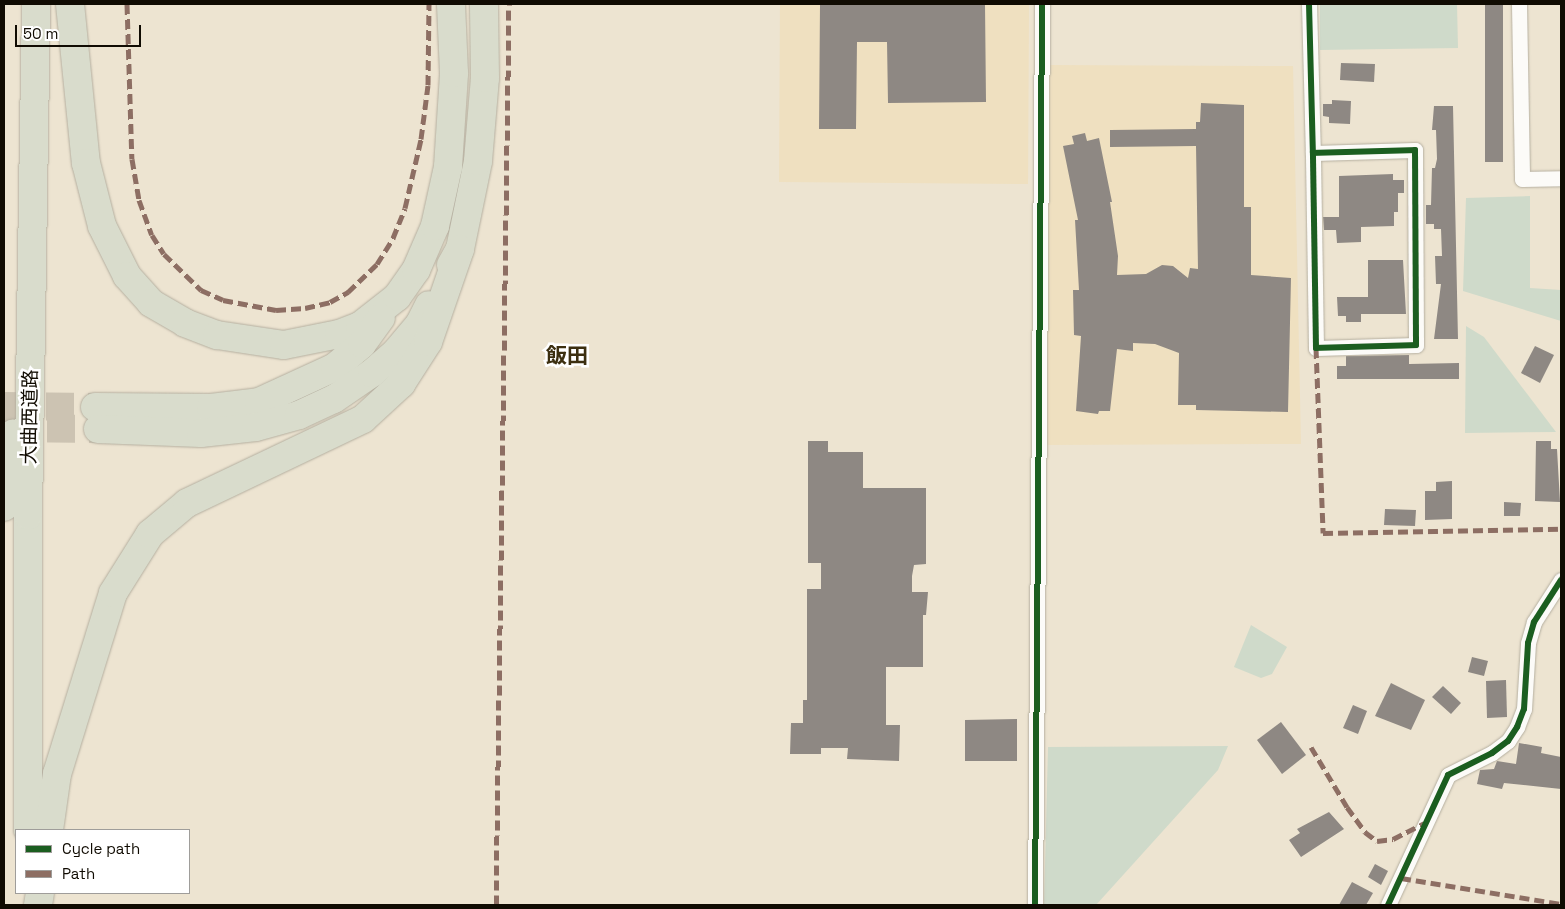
<!DOCTYPE html>
<meta charset="utf-8">
<style>
body{margin:0}
#map{position:relative;width:1565px;height:909px;overflow:hidden;background:#ede4d1;font-family:"Space Grotesk","Noto Sans JP",sans-serif}
div>[style]{position:absolute}
.built>*{inset:0;background:#efe0c0}
.green>*{inset:0;background:#cfdaca}
.building>*{inset:0;background:#8e8883}
.highway-tunnel>*{height:28px;margin-top:-14px;transform-origin:0;background:repeating-linear-gradient(90deg,#ccc3b2 0 28px,transparent 0 42px)}
.roads{filter:drop-shadow(0 0 1px #b5afa0) drop-shadow(0 0 1px #b5afa0)}
.street>*{height:15px;margin:-7.5px;padding:0 7.5px;transform-origin:7.5px;border-radius:7.5px;background:#fcfbf8}
.highway>*{height:28px;margin:-14px;padding:0 14px;transform-origin:14px;border-radius:14px;background:#d9dccc}
.quiet>*{height:5px;margin-top:-2.5px;transform-origin:0;background:repeating-linear-gradient(90deg,#8d6e63 0 10px,transparent 0 15px)}
.cycleway>*{height:6px;margin:-3px;padding:0 3px;transform-origin:3px;border-radius:3px;background:#1b5e20}
span{translate:-50% -50%;white-space:nowrap;text-align:center;line-height:1.15;-webkit-text-stroke:5px #fff;paint-order:stroke}
.street-label{font-size:19px;color:#100b02}
.quarter-label{font-size:21px;color:#3c2f10;font-weight:700}
.frame{position:absolute;inset:0;border:5px solid #100b02;pointer-events:none}
.legend{position:absolute;left:15px;top:829px;width:175px;height:65px;box-sizing:border-box;background:#fff;border:1px solid #9f9d9a;margin:0;padding:6px 9px;list-style:none;font-size:15px;color:#100b02}
.legend li{display:flex;align-items:center;gap:10px;height:25px}
.legend b{width:25px;border:1px solid #9f9d9a}
.scale{position:absolute;left:15px;top:25px;width:126px;height:22px;box-sizing:border-box;border:2px solid #100b02;border-top:0;padding-left:6px;font-size:15px;line-height:18px;white-space:nowrap;color:#100b02;-webkit-text-stroke:4px #fff;paint-order:stroke}
</style>
<div id="map">
<div class="built">
<i style="clip-path:polygon(780px 4px,1029px 4px,1028px 184px,779px 182px)"></i>
<i style="clip-path:polygon(1048px 65px,1293px 66px,1301px 444px,1045px 445px)"></i>
</div>
<div class="green">
<i style="clip-path:polygon(1320px 4px,1457px 4px,1458px 48px,1320px 50px)"></i>
<i style="clip-path:polygon(1530px 196px,1530px 288px,1561px 290px,1561px 321px,1463px 291px,1466px 198px)"></i>
<i style="clip-path:polygon(1466px 326px,1484px 337px,1556px 432px,1465px 433px)"></i>
<i style="clip-path:polygon(1251px 625px,1287px 647px,1272px 674px,1261px 678px,1234px 667px)"></i>
<i style="clip-path:polygon(1228px 746px,1218px 770px,1096px 905px,1044px 905px,1048px 747px)"></i>
</div>
<div class="building">
<i style="clip-path:polygon(820px 4px,985px 4px,986px 102px,888px 103px,887px 42px,857px 42px,856px 129px,819px 129px)"></i>
<i style="clip-path:polygon(1485px 4px,1503px 4px,1503px 162px,1485px 162px)"></i>
<i style="clip-path:polygon(1341px 63px,1375px 64px,1374px 82px,1340px 80px)"></i>
<i style="clip-path:polygon(1332px 100px,1351px 101px,1350px 124px,1329px 123px,1329px 117px,1323px 116px,1323px 104px,1332px 104px)"></i>
<i style="clip-path:polygon(1201px 103px,1244px 105px,1244px 207px,1251px 207px,1251px 275px,1291px 278px,1288px 412px,1196px 410px,1196px 405px,1178px 405px,1179px 353px,1155px 344px,1133px 343px,1133px 351px,1117px 349px,1110px 411px,1099px 411px,1098px 414px,1076px 411px,1081px 336px,1074px 335px,1073px 290px,1079px 290px,1075px 220px,1078px 220px,1063px 146px,1074px 144px,1072px 136px,1085px 133px,1087px 141px,1099px 138px,1112px 202px,1110px 202px,1118px 256px,1117px 275px,1146px 274px,1162px 265px,1173px 266px,1188px 278px,1190px 268px,1198px 269px,1196px 146px,1110px 147px,1110px 130px,1196px 129px,1196px 122px,1200px 122px)"></i>
<i style="clip-path:polygon(1434px 106px,1453px 106px,1458px 339px,1434px 339px,1441px 284px,1436px 284px,1435px 256px,1442px 256px,1441px 229px,1434px 229px,1434px 224px,1426px 224px,1426px 205px,1431px 205px,1432px 168px,1435px 168px,1437px 159px,1436px 130px,1432px 130px)"></i>
<i style="clip-path:polygon(1393px 174px,1393px 180px,1404px 180px,1404px 193px,1398px 193px,1398px 212px,1394px 212px,1394px 226px,1361px 227px,1361px 242px,1337px 243px,1336px 230px,1324px 230px,1323px 217px,1339px 217px,1339px 176px)"></i>
<i style="clip-path:polygon(1368px 260px,1403px 260px,1406px 314px,1361px 314px,1361px 322px,1346px 322px,1346px 316px,1338px 316px,1337px 297px,1368px 297px)"></i>
<i style="clip-path:polygon(1535px 346px,1554px 355px,1540px 383px,1521px 373px)"></i>
<i style="clip-path:polygon(1409px 355px,1409px 364px,1459px 363px,1459px 379px,1337px 379px,1337px 366px,1346px 366px,1346px 356px)"></i>
<i style="clip-path:polygon(808px 441px,828px 441px,828px 452px,863px 452px,863px 488px,926px 488px,926px 564px,914px 565px,912px 576px,912px 592px,928px 592px,926px 615px,923px 615px,923px 667px,886px 667px,886px 725px,900px 725px,899px 761px,847px 759px,848px 748px,821px 748px,821px 754px,790px 754px,791px 723px,803px 723px,803px 700px,807px 700px,807px 589px,821px 589px,821px 563px,808px 563px)"></i>
<i style="clip-path:polygon(1536px 441px,1551px 441px,1551px 449px,1557px 449px,1560px 502px,1535px 501px)"></i>
<i style="clip-path:polygon(1452px 481px,1452px 519px,1425px 520px,1425px 491px,1436px 491px,1436px 482px)"></i>
<i style="clip-path:polygon(1504px 502px,1521px 503px,1520px 516px,1504px 516px)"></i>
<i style="clip-path:polygon(1385px 509px,1416px 510px,1415px 526px,1384px 525px)"></i>
<i style="clip-path:polygon(1472px 657px,1488px 661px,1484px 676px,1468px 672px)"></i>
<i style="clip-path:polygon(1506px 680px,1507px 717px,1487px 718px,1486px 681px)"></i>
<i style="clip-path:polygon(1391px 683px,1425px 700px,1411px 730px,1375px 716px)"></i>
<i style="clip-path:polygon(1443px 686px,1461px 703px,1451px 714px,1432px 697px)"></i>
<i style="clip-path:polygon(1353px 705px,1367px 711px,1358px 734px,1343px 728px)"></i>
<i style="clip-path:polygon(1017px 719px,1017px 761px,965px 761px,965px 720px)"></i>
<i style="clip-path:polygon(1281px 722px,1306px 755px,1282px 774px,1257px 740px)"></i>
<i style="clip-path:polygon(1519px 743px,1542px 747px,1541px 753px,1561px 757px,1561px 789px,1504px 783px,1502px 789px,1477px 784px,1480px 770px,1494px 769px,1497px 761px,1516px 764px)"></i>
<i style="clip-path:polygon(1329px 812px,1344px 829px,1301px 857px,1289px 840px,1300px 833px,1297px 829px)"></i>
<i style="clip-path:polygon(1375px 864px,1388px 871px,1381px 885px,1368px 877px)"></i>
<i style="clip-path:polygon(1352px 882px,1373px 893px,1366px 905px,1339px 905px)"></i>
</div>
<div class="highway-tunnel">
<i style="left:4px;top:406px;width:91px;rotate:0.6deg"></i>
<i style="left:5px;top:428px;width:93px;rotate:0.6deg"></i>
</div>
<div class="roads">
<div class="street">
<i style="left:1309px;top:4px;width:149px;rotate:88.5deg"></i>
<i style="left:1313px;top:153px;width:102px;rotate:-1.7deg"></i>
<i style="left:1415px;top:150px;width:195px;rotate:89.7deg"></i>
<i style="left:1416px;top:345px;width:100px;rotate:178.3deg"></i>
<i style="left:1316px;top:348px;width:195px;rotate:-90.9deg"></i>
<i style="left:1519px;top:4px;width:175px;rotate:89deg"></i>
<i style="left:1522px;top:179px;width:39px;rotate:-1deg"></i>
<i style="left:1035px;top:905px;width:901px;rotate:-89.55deg"></i>
<i style="left:1388px;top:905px;width:143px;rotate:-65.2deg"></i>
<i style="left:1448px;top:775px;width:49px;rotate:-26.6deg"></i>
<i style="left:1492px;top:753px;width:20px;rotate:-37deg"></i>
<i style="left:1508px;top:741px;width:17px;rotate:-57deg"></i>
<i style="left:1517px;top:727px;width:19px;rotate:-69deg"></i>
<i style="left:1524px;top:709px;width:66px;rotate:-86.5deg"></i>
<i style="left:1528px;top:643px;width:22px;rotate:-74deg"></i>
<i style="left:1534px;top:622px;width:50px;rotate:-57.3deg"></i>
</div>
<div class="highway">
<i style="left:70px;top:4px;width:160px;rotate:84.3deg"></i>
<i style="left:86px;top:163px;width:65px;rotate:75.7deg"></i>
<i style="left:102px;top:226px;width:56px;rotate:63.4deg"></i>
<i style="left:127px;top:276px;width:36px;rotate:48deg"></i>
<i style="left:151px;top:303px;width:39px;rotate:30deg"></i>
<i style="left:185px;top:323px;width:34px;rotate:21deg"></i>
<i style="left:217px;top:335px;width:68px;rotate:8.5deg"></i>
<i style="left:284px;top:345px;width:56px;rotate:-11.3deg"></i>
<i style="left:339px;top:334px;width:22px;rotate:-21deg"></i>
<i style="left:360px;top:326px;width:47px;rotate:-38.1deg"></i>
<i style="left:397px;top:297px;width:33px;rotate:-55deg"></i>
<i style="left:416px;top:270px;width:48px;rotate:-66.6deg"></i>
<i style="left:435px;top:226px;width:60px;rotate:-77.6deg"></i>
<i style="left:448px;top:167px;width:94px;rotate:-86.3deg"></i>
<i style="left:454px;top:73px;width:69px;rotate:-92.5deg"></i>
<i style="left:451px;top:265px;width:18px;rotate:-61deg"></i>
<i style="left:460px;top:249px;width:90px;rotate:-78.4deg"></i>
<i style="left:478px;top:161px;width:83px;rotate:-85.2deg"></i>
<i style="left:485px;top:78px;width:74px;rotate:-90.8deg"></i>
<i style="left:95px;top:407px;width:116px;rotate:0.5deg"></i>
<i style="left:211px;top:408px;width:48px;rotate:-7.1deg"></i>
<i style="left:259px;top:402px;width:84px;rotate:-24.7deg"></i>
<i style="left:335px;top:367px;width:35px;rotate:-40deg"></i>
<i style="left:362px;top:344px;width:32px;rotate:-54deg"></i>
<i style="left:98px;top:429px;width:103px;rotate:2.2deg"></i>
<i style="left:201px;top:433px;width:55px;rotate:-6.2deg"></i>
<i style="left:256px;top:427px;width:45px;rotate:-15.6deg"></i>
<i style="left:299px;top:415px;width:38px;rotate:-25deg"></i>
<i style="left:334px;top:399px;width:46px;rotate:-34.4deg"></i>
<i style="left:372px;top:373px;width:32px;rotate:-41deg"></i>
<i style="left:396px;top:352px;width:38px;rotate:-50deg"></i>
<i style="left:420px;top:323px;width:20px;rotate:-63deg"></i>
<i style="left:4px;top:507px;width:74px;rotate:-83deg"></i>
<i style="left:28px;top:830px;width:315px;rotate:-90deg"></i>
<i style="left:28px;top:515px;width:511px;rotate:-89.1deg"></i>
<i style="left:49px;top:830px;width:57px;rotate:-81.9deg"></i>
<i style="left:57px;top:774px;width:189px;rotate:-72.8deg"></i>
<i style="left:113px;top:593px;width:70px;rotate:-57.9deg"></i>
<i style="left:150px;top:534px;width:48px;rotate:-40deg"></i>
<i style="left:187px;top:503px;width:195px;rotate:-25.5deg"></i>
<i style="left:363px;top:419px;width:52px;rotate:-42.6deg"></i>
<i style="left:401px;top:384px;width:50px;rotate:-57.3deg"></i>
<i style="left:428px;top:342px;width:98px;rotate:-71deg"></i>
<i style="left:38px;top:905px;width:12px;rotate:-81deg"></i>
</div>
</div>
<div class="quiet">
<i style="left:127px;top:4px;width:155px;rotate:88.2deg"></i>
<i style="left:132px;top:159px;width:42px;rotate:80.3deg"></i>
<i style="left:139px;top:200px;width:37px;rotate:70deg"></i>
<i style="left:152px;top:235px;width:22px;rotate:58deg"></i>
<i style="left:164px;top:254px;width:52px;rotate:44.2deg"></i>
<i style="left:201px;top:290px;width:24px;rotate:24deg"></i>
<i style="left:223px;top:300px;width:54px;rotate:10.7deg"></i>
<i style="left:276px;top:310px;width:29px;rotate:-4deg"></i>
<i style="left:305px;top:308px;width:26px;rotate:-13deg"></i>
<i style="left:330px;top:302px;width:21px;rotate:-29deg"></i>
<i style="left:348px;top:292px;width:40px;rotate:-44deg"></i>
<i style="left:377px;top:264px;width:31px;rotate:-58deg"></i>
<i style="left:393px;top:238px;width:32px;rotate:-68deg"></i>
<i style="left:405px;top:208px;width:71px;rotate:-76.9deg"></i>
<i style="left:421px;top:139px;width:54px;rotate:-82.6deg"></i>
<i style="left:428px;top:85px;width:81px;rotate:-89.3deg"></i>
<i style="left:1316px;top:348px;width:185px;rotate:87.8deg"></i>
<i style="left:1323px;top:533px;width:238px;rotate:-1deg"></i>
<i style="left:1311px;top:747px;width:70px;rotate:59deg"></i>
<i style="left:1347px;top:807px;width:31px;rotate:54deg"></i>
<i style="left:1365px;top:832px;width:15px;rotate:37deg"></i>
<i style="left:1377px;top:841px;width:16px;rotate:-7deg"></i>
<i style="left:1393px;top:839px;width:35px;rotate:-27deg"></i>
<i style="left:1401px;top:878px;width:162px;rotate:9.2deg"></i>
<i style="left:496px;top:905px;width:901px;rotate:-89.17deg"></i>
</div>
<div class="cycleway">
<i style="left:1309px;top:4px;width:149px;rotate:88.5deg"></i>
<i style="left:1313px;top:153px;width:102px;rotate:-1.7deg"></i>
<i style="left:1415px;top:150px;width:195px;rotate:89.7deg"></i>
<i style="left:1416px;top:345px;width:100px;rotate:178.3deg"></i>
<i style="left:1316px;top:348px;width:195px;rotate:-90.9deg"></i>
<i style="left:1035px;top:905px;width:901px;rotate:-89.55deg"></i>
<i style="left:1388px;top:905px;width:143px;rotate:-65.2deg"></i>
<i style="left:1448px;top:775px;width:49px;rotate:-26.6deg"></i>
<i style="left:1492px;top:753px;width:20px;rotate:-37deg"></i>
<i style="left:1508px;top:741px;width:17px;rotate:-57deg"></i>
<i style="left:1517px;top:727px;width:19px;rotate:-69deg"></i>
<i style="left:1524px;top:709px;width:66px;rotate:-86.5deg"></i>
<i style="left:1528px;top:643px;width:22px;rotate:-74deg"></i>
<i style="left:1534px;top:622px;width:50px;rotate:-57.3deg"></i>
</div>
<div class="street-label">
<span style="left:30px;top:417px;rotate:-89deg">大曲西道路</span>
</div>
<div class="quarter-label">
<span style="left:567px;top:356px">飯田</span>
</div>
<div class="frame"></div>
<ul class="legend">
<li><b style="height:6px;background:#1b5e20"></b>Cycle path</li>
<li><b style="height:6px;background:#8d6e63"></b>Path</li>
</ul>
<div class="scale">50 m</div>
</div>
